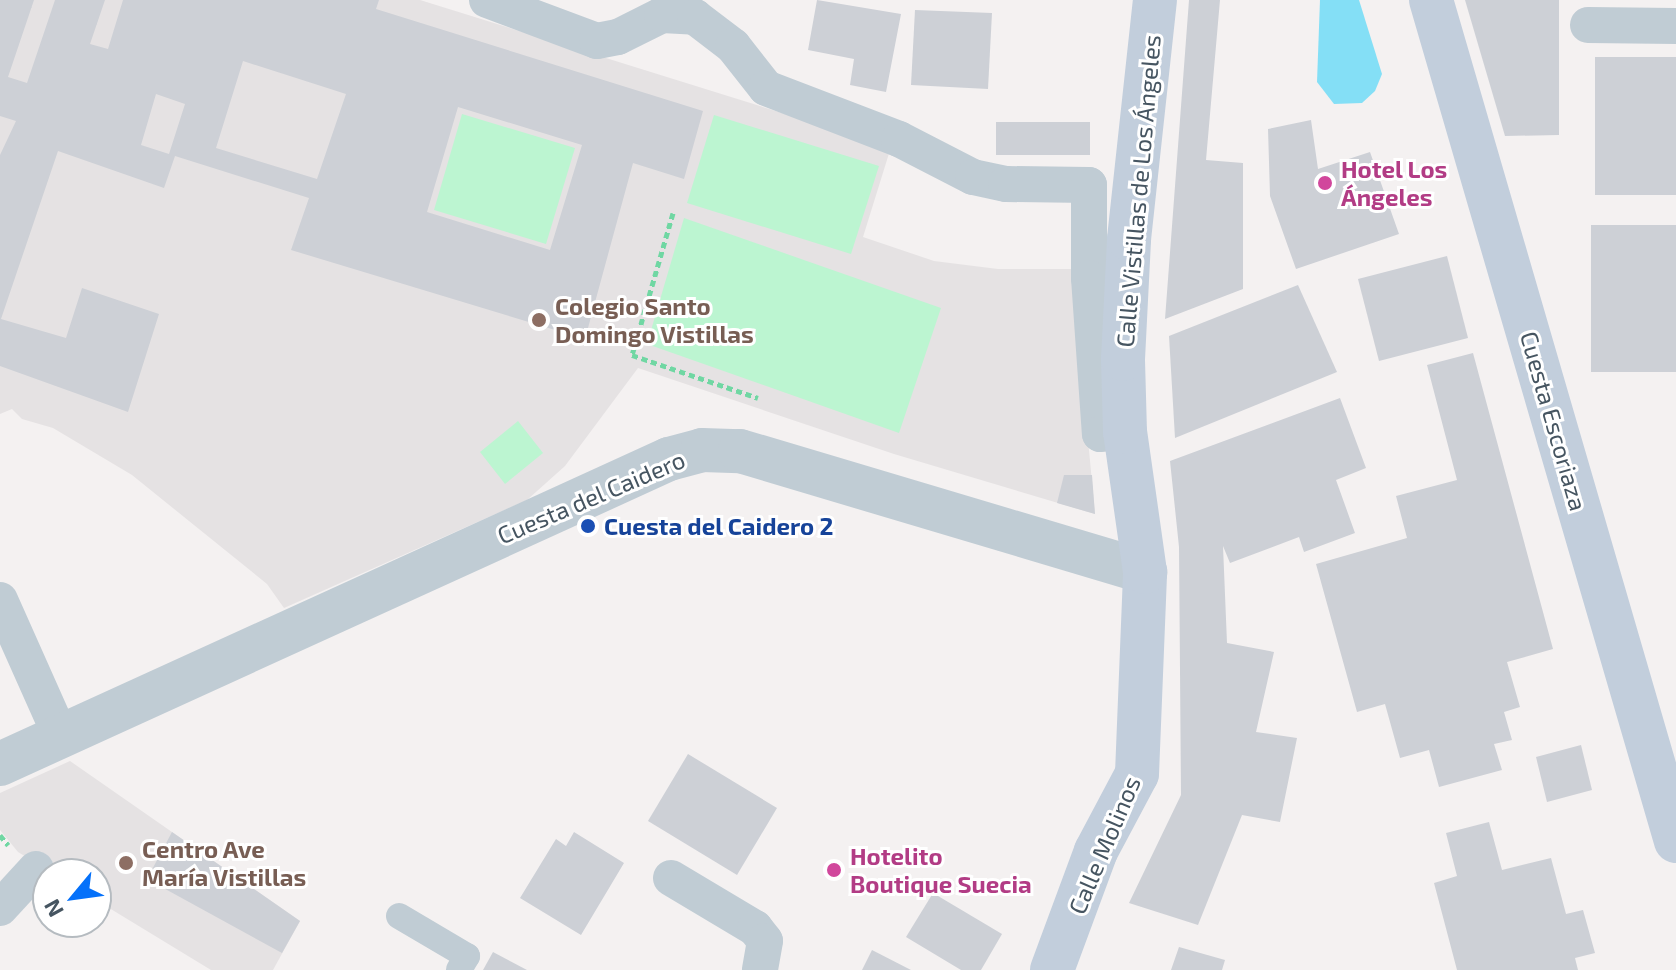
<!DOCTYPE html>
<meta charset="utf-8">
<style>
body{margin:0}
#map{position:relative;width:1676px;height:970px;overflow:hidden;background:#f4f1f1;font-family:"Exo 2",sans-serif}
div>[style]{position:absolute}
.education>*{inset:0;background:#e5e2e3}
.green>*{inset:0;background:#bcf5d1}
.water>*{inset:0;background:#84dff6}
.building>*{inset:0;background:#cdd0d6}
.path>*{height:5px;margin-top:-2.5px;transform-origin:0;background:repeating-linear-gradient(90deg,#70d7a3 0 6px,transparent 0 10px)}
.pedestrian>*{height:26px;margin:-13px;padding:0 13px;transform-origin:13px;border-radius:13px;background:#c0ccd4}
.minor>*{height:36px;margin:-18px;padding:0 18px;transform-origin:18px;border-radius:18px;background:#c0ccd4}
.tertiary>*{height:44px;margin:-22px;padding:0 22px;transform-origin:22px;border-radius:22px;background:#c0ccd4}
.secondary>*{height:44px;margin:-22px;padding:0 22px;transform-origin:22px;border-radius:22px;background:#c2cedc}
.dots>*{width:22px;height:22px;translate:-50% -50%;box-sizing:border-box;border:4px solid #fff;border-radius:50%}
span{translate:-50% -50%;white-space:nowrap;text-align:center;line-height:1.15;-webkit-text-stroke:6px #fff;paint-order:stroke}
.hotel-label{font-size:24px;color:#b23c85;font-weight:700}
.left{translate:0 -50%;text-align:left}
.street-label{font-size:24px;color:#465561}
.education-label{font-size:24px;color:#785e54;font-weight:700}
.transit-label{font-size:24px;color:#164399;font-weight:700}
.north{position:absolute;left:32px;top:858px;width:80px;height:80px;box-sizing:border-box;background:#fff;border:2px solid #b5bbc0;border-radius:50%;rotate:241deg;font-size:22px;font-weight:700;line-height:32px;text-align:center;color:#465561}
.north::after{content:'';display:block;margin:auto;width:28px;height:36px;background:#0571fa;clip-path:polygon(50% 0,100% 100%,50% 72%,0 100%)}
</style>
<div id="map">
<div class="education">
<i style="clip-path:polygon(0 0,420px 0,891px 147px,863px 237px,934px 261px,998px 269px,1072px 269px,1095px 514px,894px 454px,638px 368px,565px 466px,527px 500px,284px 608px,267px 584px,132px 475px,53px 428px,22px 419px,12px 409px,0 414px)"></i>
<i style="clip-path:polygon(70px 761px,300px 921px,273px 970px,211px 970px,96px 900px,96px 874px,54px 874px,18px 852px,0 830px,0 793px)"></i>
</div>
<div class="green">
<i style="clip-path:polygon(462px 114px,575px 148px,546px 244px,434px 210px)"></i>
<i style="clip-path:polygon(714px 115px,879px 166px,851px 254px,687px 203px)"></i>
<i style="clip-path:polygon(684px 218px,941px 308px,899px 433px,647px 344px)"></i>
<i style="clip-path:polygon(518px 421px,543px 453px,505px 484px,480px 452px)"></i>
</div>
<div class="water">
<i style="clip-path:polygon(1320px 0,1359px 0,1382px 74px,1375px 91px,1362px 103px,1334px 104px,1317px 82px)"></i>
</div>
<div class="building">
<i style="clip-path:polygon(evenodd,0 0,34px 0,8px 77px,27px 83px,55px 0,105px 0,90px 44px,108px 49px,123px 0,379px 0,376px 9px,703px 111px,684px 179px,633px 163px,585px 339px,291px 250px,309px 198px,175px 156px,164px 188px,58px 151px,1px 319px,66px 338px,82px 288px,159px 314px,128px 412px,0 366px,0 155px,16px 121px,0 116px,0 0,243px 61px,346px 94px,317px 179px,216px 148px,243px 61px,0 0,156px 94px,185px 104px,169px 154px,141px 145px,156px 94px,0 0,458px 107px,582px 145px,550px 250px,427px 212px,458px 107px)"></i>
<i style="clip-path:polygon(817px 0,901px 14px,886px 92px,850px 85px,854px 59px,808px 50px)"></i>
<i style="clip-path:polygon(1189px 0,1220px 0,1206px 160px,1243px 163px,1243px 289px,1165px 319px)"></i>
<i style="clip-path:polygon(1465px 0,1559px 0,1559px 135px,1505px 136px)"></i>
<i style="clip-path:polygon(915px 10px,992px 13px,988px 89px,911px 85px)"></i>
<i style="clip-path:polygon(1595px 57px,1676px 57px,1676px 195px,1595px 195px)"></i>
<i style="clip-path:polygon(1311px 120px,1318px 169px,1370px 152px,1399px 234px,1296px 269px,1270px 196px,1268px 129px)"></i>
<i style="clip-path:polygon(996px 122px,1090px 122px,1090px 155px,996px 155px)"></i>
<i style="clip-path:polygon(1591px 225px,1676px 225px,1676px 372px,1591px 372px)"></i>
<i style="clip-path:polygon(1447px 256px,1468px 338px,1379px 361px,1358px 279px)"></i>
<i style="clip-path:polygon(1298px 285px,1337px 372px,1175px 438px,1169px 336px)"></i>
<i style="clip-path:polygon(1473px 353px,1553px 649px,1507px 662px,1520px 707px,1504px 712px,1512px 740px,1494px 744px,1502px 770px,1439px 787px,1429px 750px,1400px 758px,1385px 704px,1357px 712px,1316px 564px,1407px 538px,1396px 496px,1457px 480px,1427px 365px)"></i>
<i style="clip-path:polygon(1340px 398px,1366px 468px,1336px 480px,1355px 533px,1304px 552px,1299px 537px,1230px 563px,1223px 546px,1227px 643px,1274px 652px,1256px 732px,1297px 738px,1280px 822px,1242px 815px,1198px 925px,1129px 903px,1181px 795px,1179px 547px,1170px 461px)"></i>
<i style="clip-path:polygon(1064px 475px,1092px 475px,1095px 514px,1057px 503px)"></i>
<i style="clip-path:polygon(1581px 745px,1592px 790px,1547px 802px,1536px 757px)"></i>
<i style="clip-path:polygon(688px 754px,777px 808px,737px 875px,648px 821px)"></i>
<i style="clip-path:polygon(1489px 822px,1502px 870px,1551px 858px,1566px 914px,1583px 910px,1595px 953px,1575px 958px,1578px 970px,1457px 970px,1434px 883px,1457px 876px,1446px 833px)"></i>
<i style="clip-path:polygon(172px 832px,300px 921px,282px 953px,147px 879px)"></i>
<i style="clip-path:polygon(574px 832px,624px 863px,581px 935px,520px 898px,556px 839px,566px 846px)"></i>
<i style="clip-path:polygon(933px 893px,1002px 934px,981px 970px,961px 970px,906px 937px)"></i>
<i style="clip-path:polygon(1179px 947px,1225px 960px,1222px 970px,1171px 970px)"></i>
<i style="clip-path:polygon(872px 950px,911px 970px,862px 970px)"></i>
<i style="clip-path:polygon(493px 952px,527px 970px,483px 970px)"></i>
</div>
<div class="path">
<i style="left:673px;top:213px;width:148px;rotate:106.1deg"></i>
<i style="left:632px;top:355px;width:133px;rotate:18.8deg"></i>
<i style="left:0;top:835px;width:13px;rotate:51deg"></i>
</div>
<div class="pedestrian">
<i style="left:399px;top:916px;width:79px;rotate:30.5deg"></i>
<i style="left:467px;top:956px;width:16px;rotate:120deg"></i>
</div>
<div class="minor">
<i style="left:487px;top:0;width:117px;rotate:20.4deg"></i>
<i style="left:597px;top:41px;width:21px;rotate:-11deg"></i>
<i style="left:618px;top:37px;width:49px;rotate:-26.6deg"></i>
<i style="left:662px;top:15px;width:33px;rotate:3deg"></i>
<i style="left:695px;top:17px;width:48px;rotate:37.3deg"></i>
<i style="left:733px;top:46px;width:53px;rotate:51.8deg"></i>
<i style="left:766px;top:88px;width:142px;rotate:21deg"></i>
<i style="left:899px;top:139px;width:83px;rotate:27.2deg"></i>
<i style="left:973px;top:177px;width:34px;rotate:12deg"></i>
<i style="left:1006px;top:184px;width:83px;rotate:0.7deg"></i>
<i style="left:1089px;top:185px;width:93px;rotate:90deg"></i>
<i style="left:1089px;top:278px;width:156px;rotate:86deg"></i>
<i style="left:1100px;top:434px;width:25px;rotate:-5deg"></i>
<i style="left:1588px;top:25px;width:88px;rotate:0.7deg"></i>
<i style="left:0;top:600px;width:150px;rotate:66deg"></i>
<i style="left:671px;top:878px;width:98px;rotate:30.8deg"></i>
<i style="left:755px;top:928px;width:16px;rotate:52deg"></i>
<i style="left:765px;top:941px;width:29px;rotate:100deg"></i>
<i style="left:0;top:908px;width:53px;rotate:-47.3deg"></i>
</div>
<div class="tertiary">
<i style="left:0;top:764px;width:735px;rotate:-24.51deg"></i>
<i style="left:669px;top:459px;width:34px;rotate:-15deg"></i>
<i style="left:702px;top:450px;width:38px;rotate:2deg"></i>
<i style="left:740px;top:451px;width:423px;rotate:16.6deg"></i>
</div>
<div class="secondary">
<i style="left:1431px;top:0;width:876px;rotate:73.76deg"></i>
<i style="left:1052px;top:970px;width:127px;rotate:-69.7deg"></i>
<i style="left:1096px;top:851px;width:87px;rotate:-62deg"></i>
<i style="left:1137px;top:774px;width:202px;rotate:-87.7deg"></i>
<i style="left:1145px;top:572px;width:141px;rotate:-98.1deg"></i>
<i style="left:1125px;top:432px;width:73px;rotate:-91.6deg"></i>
<i style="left:1123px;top:359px;width:120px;rotate:-87.1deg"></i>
<i style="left:1129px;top:239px;width:240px;rotate:-83.8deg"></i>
</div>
<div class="dots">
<i style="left:1325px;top:183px;background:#d1479c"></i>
<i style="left:539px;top:320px;background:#8d6e63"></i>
<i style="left:588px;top:526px;background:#1a4fb4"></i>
<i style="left:126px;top:863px;background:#8d6e63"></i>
<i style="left:834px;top:870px;background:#d1479c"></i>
</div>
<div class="hotel-label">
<span class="left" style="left:1341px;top:183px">Hotel Los<br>Ángeles</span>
<span class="left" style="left:850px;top:870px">Hotelito<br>Boutique Suecia</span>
</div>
<div class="street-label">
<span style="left:1138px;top:191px;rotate:-85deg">Calle Vistillas de Los Ángeles</span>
<span style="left:1554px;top:421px;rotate:74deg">Cuesta Escoriaza</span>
<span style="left:591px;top:497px;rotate:-23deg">Cuesta del Caidero</span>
<span style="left:1104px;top:845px;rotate:-67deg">Calle Molinos</span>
</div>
<div class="education-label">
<span class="left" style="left:555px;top:320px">Colegio Santo<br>Domingo Vistillas</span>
<span class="left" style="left:142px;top:863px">Centro Ave<br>María Vistillas</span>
</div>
<div class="transit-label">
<span class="left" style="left:604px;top:526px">Cuesta del Caidero 2</span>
</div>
<div class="north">N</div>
</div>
